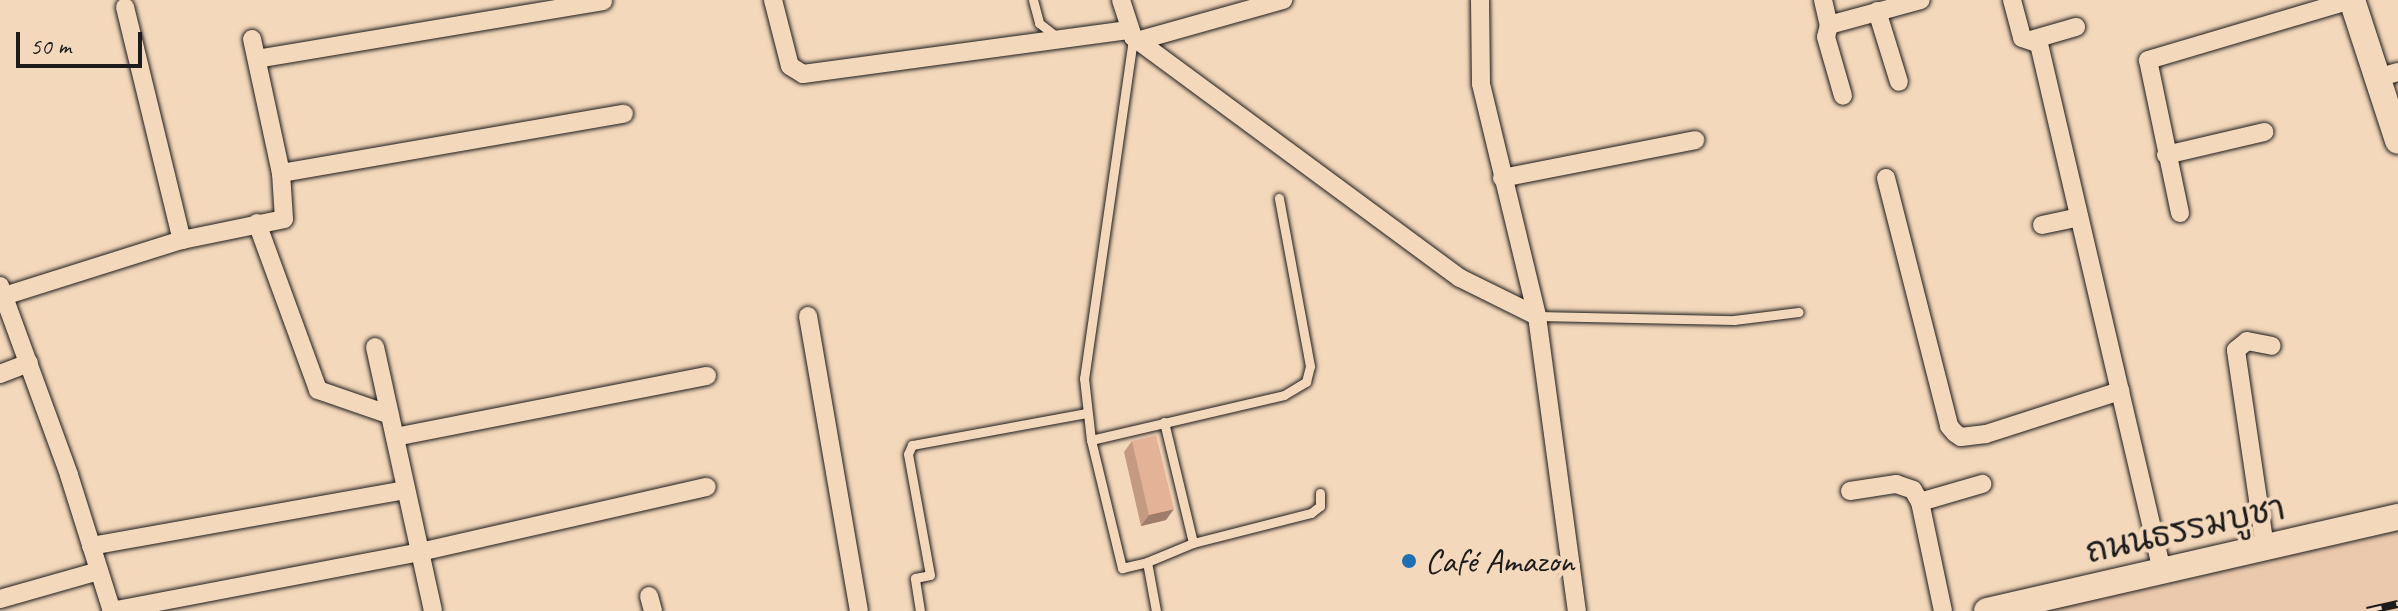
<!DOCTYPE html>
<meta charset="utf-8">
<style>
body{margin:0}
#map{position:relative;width:2398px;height:611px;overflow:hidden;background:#f4d8bb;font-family:Caveat,"Playpen Sans Thai",sans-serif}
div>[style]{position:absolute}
.built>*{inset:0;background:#ebc9ad}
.roads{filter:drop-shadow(0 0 2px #1c1c1c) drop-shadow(0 0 2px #1c1c1c)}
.lane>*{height:9px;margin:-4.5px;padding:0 4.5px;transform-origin:4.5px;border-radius:4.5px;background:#f4d8bb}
.street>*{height:18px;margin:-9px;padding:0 9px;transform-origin:9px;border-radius:9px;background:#f4d8bb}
.secondary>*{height:26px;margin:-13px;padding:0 13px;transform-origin:13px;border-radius:13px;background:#f4d8bb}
.rail>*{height:8px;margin-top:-4px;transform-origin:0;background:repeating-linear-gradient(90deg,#f4d8bb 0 15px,#1c1c1c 0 30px);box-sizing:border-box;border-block:2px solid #1c1c1c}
.wall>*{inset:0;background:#c49a82}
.shaded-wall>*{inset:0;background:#a07d6a}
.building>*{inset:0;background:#e4b397}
.dots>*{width:22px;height:22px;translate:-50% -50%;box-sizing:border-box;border:4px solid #f4d8bb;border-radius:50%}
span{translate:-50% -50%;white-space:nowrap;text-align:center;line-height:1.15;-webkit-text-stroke:8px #f4d8bb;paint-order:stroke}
.street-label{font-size:34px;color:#1c1c1c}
.poi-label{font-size:34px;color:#1c1c1c}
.left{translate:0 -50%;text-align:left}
.scale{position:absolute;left:16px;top:32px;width:126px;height:36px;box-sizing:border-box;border:4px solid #1c1c1c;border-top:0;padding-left:10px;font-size:24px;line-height:28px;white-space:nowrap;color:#1c1c1c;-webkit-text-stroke:6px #f4d8bb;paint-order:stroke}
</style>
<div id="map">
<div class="built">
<i style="clip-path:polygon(2398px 531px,2398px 611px,2043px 611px)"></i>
</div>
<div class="roads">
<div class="lane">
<i style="left:1033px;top:0;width:24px;rotate:75deg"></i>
<i style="left:1039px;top:23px;width:24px;rotate:38deg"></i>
<i style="left:1133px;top:39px;width:343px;rotate:98.2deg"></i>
<i style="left:1084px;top:378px;width:62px;rotate:83.6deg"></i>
<i style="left:1091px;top:440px;width:132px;rotate:76.4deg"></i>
<i style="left:1122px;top:568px;width:26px;rotate:-13deg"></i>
<i style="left:1147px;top:562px;width:50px;rotate:79.6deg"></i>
<i style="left:1537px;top:316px;width:197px;rotate:1.2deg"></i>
<i style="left:1734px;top:320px;width:65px;rotate:-7deg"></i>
<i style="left:1164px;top:422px;width:124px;rotate:76.5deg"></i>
<i style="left:1091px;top:440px;width:198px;rotate:-13.1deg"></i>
<i style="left:1284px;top:395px;width:26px;rotate:-31deg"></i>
<i style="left:1306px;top:382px;width:16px;rotate:-76deg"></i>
<i style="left:1310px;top:366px;width:171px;rotate:-100.5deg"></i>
<i style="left:1147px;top:562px;width:50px;rotate:-22.4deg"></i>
<i style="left:1193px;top:543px;width:122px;rotate:-14.3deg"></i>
<i style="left:1311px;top:513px;width:11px;rotate:-38deg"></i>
<i style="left:1320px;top:506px;width:13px;rotate:-90deg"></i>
<i style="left:920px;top:611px;width:33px;rotate:-99deg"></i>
<i style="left:915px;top:578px;width:15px;rotate:-11deg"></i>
<i style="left:930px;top:575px;width:123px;rotate:-100.3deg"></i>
<i style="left:908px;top:454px;width:10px;rotate:-66deg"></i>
<i style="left:912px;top:445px;width:177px;rotate:-10.4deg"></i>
</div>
<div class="street">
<i style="left:773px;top:0;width:68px;rotate:75.6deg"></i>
<i style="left:790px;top:66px;width:15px;rotate:32deg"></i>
<i style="left:803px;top:74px;width:330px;rotate:-7.7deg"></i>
<i style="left:1121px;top:0;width:39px;rotate:72deg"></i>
<i style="left:1133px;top:37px;width:406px;rotate:36.4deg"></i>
<i style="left:1460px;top:278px;width:86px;rotate:26.3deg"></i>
<i style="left:1480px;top:0;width:84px;rotate:89.3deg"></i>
<i style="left:1481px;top:84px;width:239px;rotate:76.4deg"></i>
<i style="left:1537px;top:316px;width:298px;rotate:82.3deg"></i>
<i style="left:1823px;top:0;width:26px;rotate:77deg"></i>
<i style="left:1829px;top:25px;width:95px;rotate:-15.2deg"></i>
<i style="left:2012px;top:0;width:39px;rotate:75deg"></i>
<i style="left:2022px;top:38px;width:18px;rotate:19deg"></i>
<i style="left:2039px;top:44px;width:541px;rotate:76.86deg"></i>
<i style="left:125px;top:7px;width:240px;rotate:76.3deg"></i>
<i style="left:1877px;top:11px;width:74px;rotate:72.8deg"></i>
<i style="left:1829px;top:25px;width:12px;rotate:104deg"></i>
<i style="left:1826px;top:37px;width:61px;rotate:73.9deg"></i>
<i style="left:2031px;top:40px;width:47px;rotate:-16.1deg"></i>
<i style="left:1137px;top:41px;width:152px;rotate:-15.7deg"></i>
<i style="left:257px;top:59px;width:351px;rotate:-9.5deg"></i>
<i style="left:2377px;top:78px;width:22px;rotate:-16deg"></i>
<i style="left:2166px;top:155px;width:101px;rotate:-13.2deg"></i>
<i style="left:281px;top:173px;width:348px;rotate:-9.8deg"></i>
<i style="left:1502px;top:178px;width:197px;rotate:-11.1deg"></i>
<i style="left:1886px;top:178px;width:256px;rotate:75.7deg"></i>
<i style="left:1949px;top:426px;width:9px;rotate:49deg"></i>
<i style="left:1955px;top:433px;width:7px;rotate:34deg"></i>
<i style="left:1961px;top:437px;width:25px;rotate:-7deg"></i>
<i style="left:1986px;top:434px;width:141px;rotate:-17.8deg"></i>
<i style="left:2180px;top:213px;width:156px;rotate:-101.8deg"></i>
<i style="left:2148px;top:60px;width:211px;rotate:-16.5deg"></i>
<i style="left:257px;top:223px;width:178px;rotate:69.9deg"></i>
<i style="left:318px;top:390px;width:76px;rotate:19.1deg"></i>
<i style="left:2042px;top:225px;width:38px;rotate:-12deg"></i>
<i style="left:0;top:286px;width:201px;rotate:69.9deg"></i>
<i style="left:69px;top:475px;width:143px;rotate:72.5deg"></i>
<i style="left:4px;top:296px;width:187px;rotate:-17.5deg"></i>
<i style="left:182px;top:240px;width:104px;rotate:-11.6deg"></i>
<i style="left:284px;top:219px;width:46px;rotate:-93.7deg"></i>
<i style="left:281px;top:173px;width:137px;rotate:-102.2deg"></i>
<i style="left:808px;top:316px;width:299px;rotate:80.2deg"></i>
<i style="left:375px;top:347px;width:270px;rotate:77.6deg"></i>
<i style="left:0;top:374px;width:31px;rotate:-21deg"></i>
<i style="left:395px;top:437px;width:318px;rotate:-11.1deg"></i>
<i style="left:1850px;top:491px;width:47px;rotate:-8.7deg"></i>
<i style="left:1896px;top:484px;width:18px;rotate:19deg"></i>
<i style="left:1913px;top:490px;width:14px;rotate:60deg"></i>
<i style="left:91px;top:546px;width:320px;rotate:-10.1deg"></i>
<i style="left:2265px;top:547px;width:199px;rotate:-98.4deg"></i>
<i style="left:2236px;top:350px;width:14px;rotate:-39deg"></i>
<i style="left:2247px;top:341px;width:25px;rotate:11deg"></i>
<i style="left:649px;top:596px;width:16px;rotate:75deg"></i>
<i style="left:0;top:599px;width:103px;rotate:-15.8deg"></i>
<i style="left:111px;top:611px;width:315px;rotate:-10.8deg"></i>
<i style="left:420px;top:552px;width:294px;rotate:-12.8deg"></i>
<i style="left:1943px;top:611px;width:111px;rotate:-101.9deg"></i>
<i style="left:1920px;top:502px;width:65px;rotate:-16.2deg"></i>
</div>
<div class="secondary">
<i style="left:2352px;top:0;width:148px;rotate:71.9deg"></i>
<i style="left:1987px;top:611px;width:422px;rotate:-12.9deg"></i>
</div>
</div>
<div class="rail">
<i style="left:2367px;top:611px;width:32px;rotate:-13deg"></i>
</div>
<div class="wall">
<i style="clip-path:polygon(1132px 441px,1166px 520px,1141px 526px,1124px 452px)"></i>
</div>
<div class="shaded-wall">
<i style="clip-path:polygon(1174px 509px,1166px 520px,1141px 526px,1149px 515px)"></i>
</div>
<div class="building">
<i style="clip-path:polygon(1156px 435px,1174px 509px,1149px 515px,1132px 441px)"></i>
</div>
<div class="dots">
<i style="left:1409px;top:561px;background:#1f6fb2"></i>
</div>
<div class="street-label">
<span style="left:2185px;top:529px;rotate:-13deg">ถนนธรรมบูชา</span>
</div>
<div class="poi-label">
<span class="left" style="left:1425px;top:561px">Café Amazon</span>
</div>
<div class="scale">50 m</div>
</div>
